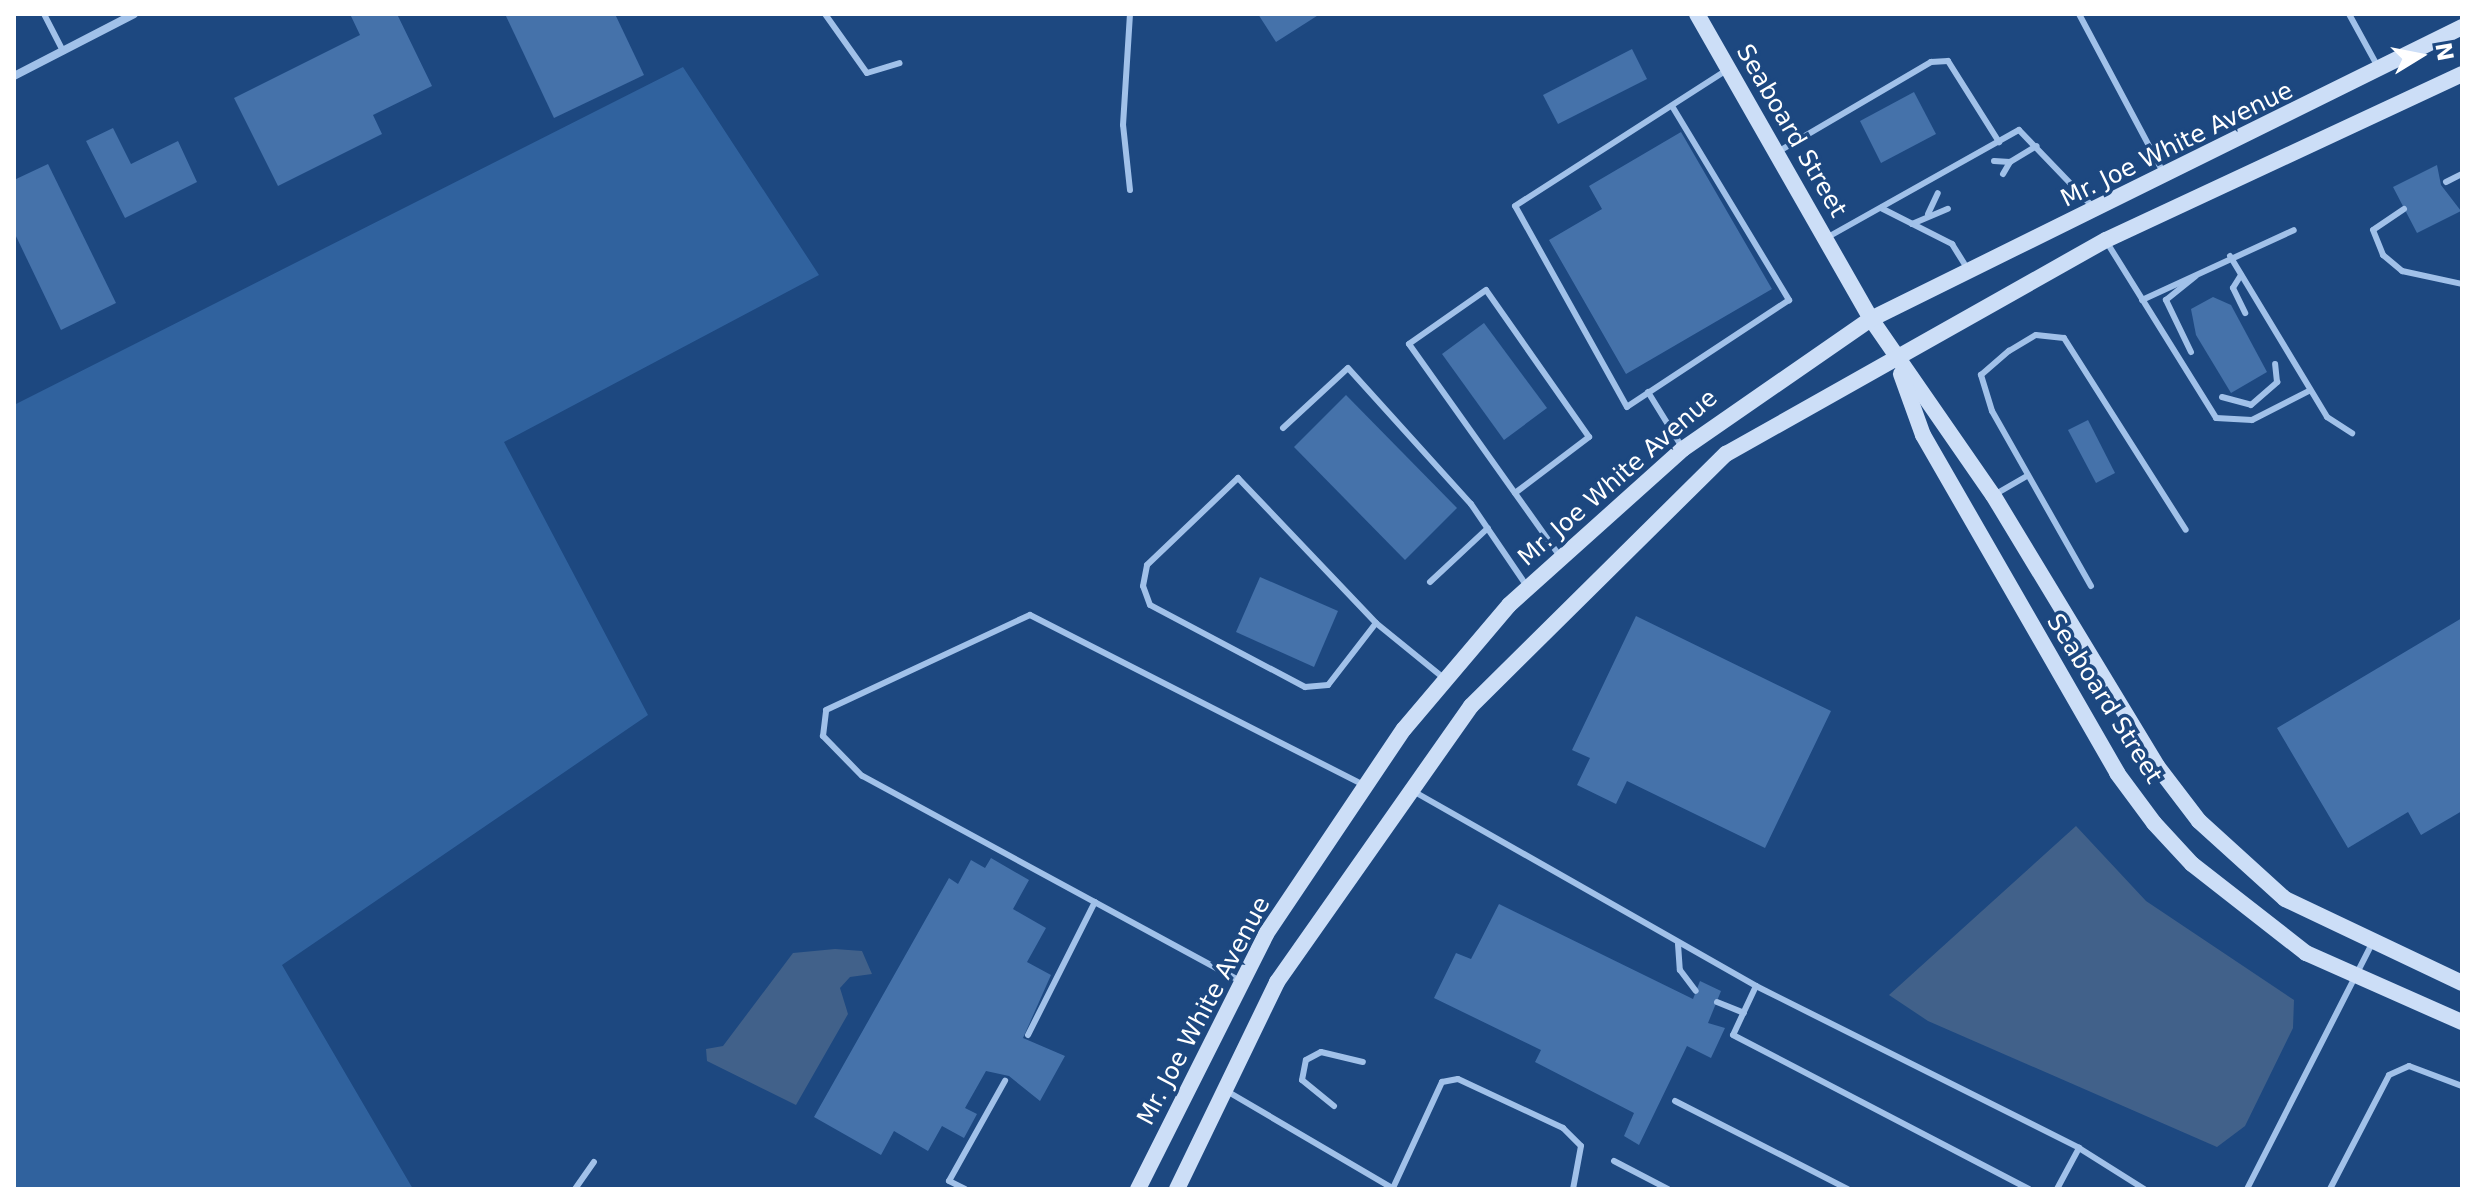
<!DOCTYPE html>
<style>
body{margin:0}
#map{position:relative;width:2476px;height:1203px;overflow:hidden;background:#1d4880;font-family:"DejaVu Sans",sans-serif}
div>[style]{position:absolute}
.green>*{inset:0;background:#30629e}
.water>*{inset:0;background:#41618a}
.building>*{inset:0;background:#4572aa}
.lane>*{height:6px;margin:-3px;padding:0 3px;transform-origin:3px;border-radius:3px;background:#a1c1e9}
.street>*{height:8px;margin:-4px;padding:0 4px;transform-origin:4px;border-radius:4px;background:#a1c1e9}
.secondary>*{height:16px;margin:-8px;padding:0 8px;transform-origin:8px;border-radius:8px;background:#ccdef7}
span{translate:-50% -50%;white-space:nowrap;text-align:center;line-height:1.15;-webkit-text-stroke:7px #1d4880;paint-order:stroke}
.street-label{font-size:24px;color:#fff}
.frame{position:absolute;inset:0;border:16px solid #fff;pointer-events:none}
.north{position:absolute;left:2380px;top:16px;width:80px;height:80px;-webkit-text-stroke:6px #1d4880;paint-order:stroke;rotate:80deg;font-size:22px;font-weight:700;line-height:32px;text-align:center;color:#fff}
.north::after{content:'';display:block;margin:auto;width:28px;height:36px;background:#fff;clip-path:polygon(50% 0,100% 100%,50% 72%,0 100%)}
</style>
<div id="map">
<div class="green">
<i style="clip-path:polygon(683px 67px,819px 275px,504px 442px,648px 715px,282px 965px,413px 1189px,14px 1189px,14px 405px)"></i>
</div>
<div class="water">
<i style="clip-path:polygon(2076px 826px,2146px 901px,2294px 1000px,2293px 1028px,2245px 1126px,2217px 1147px,1928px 1021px,1889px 995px)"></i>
<i style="clip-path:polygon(835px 949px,862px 951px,872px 974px,850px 977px,840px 988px,848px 1014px,796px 1105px,707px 1061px,706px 1049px,723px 1046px,793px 953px)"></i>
</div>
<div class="building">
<i style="clip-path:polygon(350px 14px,397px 14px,432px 86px,373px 115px,382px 134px,278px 186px,234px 98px,360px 35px)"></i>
<i style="clip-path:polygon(505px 14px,615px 14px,644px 75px,554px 118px)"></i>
<i style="clip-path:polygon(1258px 14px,1320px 14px,1276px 42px)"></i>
<i style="clip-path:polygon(1632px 49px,1647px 79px,1558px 124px,1543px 95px)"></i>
<i style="clip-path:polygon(1914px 92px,1936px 134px,1881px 163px,1860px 121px)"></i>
<i style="clip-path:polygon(113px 128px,131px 164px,178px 141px,197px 182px,125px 218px,86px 141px)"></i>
<i style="clip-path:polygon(1681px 132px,1772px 289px,1626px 374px,1549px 240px,1602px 209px,1589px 186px)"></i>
<i style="clip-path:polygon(48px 164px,116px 303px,61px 330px,14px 232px,14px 180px)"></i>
<i style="clip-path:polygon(2437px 165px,2441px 185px,2461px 211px,2417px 233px,2393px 187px)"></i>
<i style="clip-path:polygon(2213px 297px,2231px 305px,2267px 372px,2231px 393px,2196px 335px,2191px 309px)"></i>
<i style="clip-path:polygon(1484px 323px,1547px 408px,1504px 440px,1442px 354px)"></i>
<i style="clip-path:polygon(1346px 395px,1457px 508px,1405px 560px,1294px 447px)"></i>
<i style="clip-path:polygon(2088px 420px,2115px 473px,2096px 483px,2068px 430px)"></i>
<i style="clip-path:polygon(1260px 577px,1338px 611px,1314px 667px,1236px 632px)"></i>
<i style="clip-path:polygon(1636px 616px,1831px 711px,1765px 848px,1627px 781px,1616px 804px,1577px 785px,1590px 758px,1572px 750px)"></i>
<i style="clip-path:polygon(2462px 618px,2462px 811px,2421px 835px,2408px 812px,2348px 848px,2277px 728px)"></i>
<i style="clip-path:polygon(991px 858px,1029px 880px,1013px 909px,1046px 928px,1027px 962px,1051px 975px,1023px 1038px,1065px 1056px,1040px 1101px,1009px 1076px,986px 1071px,965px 1108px,977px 1114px,964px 1138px,942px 1126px,928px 1151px,894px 1131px,881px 1155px,814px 1117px,949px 878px,958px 884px,971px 860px,985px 868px)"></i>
<i style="clip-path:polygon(1499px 904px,1693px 999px,1700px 981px,1721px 991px,1708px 1023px,1725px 1028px,1711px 1058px,1687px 1046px,1639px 1145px,1624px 1136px,1634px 1113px,1535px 1062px,1541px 1050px,1434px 998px,1456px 953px,1471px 959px)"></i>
</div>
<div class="lane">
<i style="left:44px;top:14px;width:42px;rotate:62.8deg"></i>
<i style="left:825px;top:14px;width:72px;rotate:54.6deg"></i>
<i style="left:867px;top:73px;width:34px;rotate:-17deg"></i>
<i style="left:2079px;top:14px;width:181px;rotate:62deg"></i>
<i style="left:2349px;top:14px;width:60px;rotate:61.3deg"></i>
<i style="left:1672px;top:106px;width:227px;rotate:58.9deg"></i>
<i style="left:1789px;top:300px;width:194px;rotate:146.6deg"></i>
<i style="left:1627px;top:407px;width:230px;rotate:-119.1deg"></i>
<i style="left:1515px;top:206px;width:253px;rotate:-32.7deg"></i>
<i style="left:1776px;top:153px;width:180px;rotate:-30.4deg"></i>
<i style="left:1931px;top:62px;width:17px;rotate:-3deg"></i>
<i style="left:1948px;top:61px;width:96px;rotate:57.8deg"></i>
<i style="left:1994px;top:161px;width:16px;rotate:4deg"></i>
<i style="left:2010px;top:162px;width:31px;rotate:-31deg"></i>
<i style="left:2003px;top:174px;width:14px;rotate:-60deg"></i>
<i style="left:2446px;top:182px;width:18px;rotate:-27deg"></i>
<i style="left:1130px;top:190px;width:65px;rotate:-96.1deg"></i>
<i style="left:1123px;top:125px;width:111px;rotate:-86.4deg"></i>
<i style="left:1881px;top:208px;width:80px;rotate:26.9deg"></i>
<i style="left:1952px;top:244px;width:28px;rotate:58deg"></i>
<i style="left:2404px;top:209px;width:37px;rotate:146deg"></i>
<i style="left:2373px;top:230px;width:27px;rotate:68deg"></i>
<i style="left:2383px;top:255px;width:25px;rotate:40deg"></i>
<i style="left:2402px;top:271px;width:61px;rotate:12.2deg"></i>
<i style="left:1928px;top:214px;width:23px;rotate:-65deg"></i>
<i style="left:1912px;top:224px;width:39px;rotate:-23deg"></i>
<i style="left:1828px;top:237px;width:219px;rotate:-29.3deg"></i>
<i style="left:2019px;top:130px;width:108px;rotate:46.1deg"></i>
<i style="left:2106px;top:241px;width:208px;rotate:58.1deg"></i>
<i style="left:2216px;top:418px;width:36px;rotate:3deg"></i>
<i style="left:2252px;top:420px;width:64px;rotate:-27deg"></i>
<i style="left:2230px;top:256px;width:188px;rotate:58.9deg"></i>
<i style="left:2327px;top:417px;width:30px;rotate:33deg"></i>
<i style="left:2241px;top:275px;width:15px;rotate:122deg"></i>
<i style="left:2233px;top:288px;width:28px;rotate:64deg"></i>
<i style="left:2142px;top:300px;width:167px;rotate:-24.7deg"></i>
<i style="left:2191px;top:352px;width:58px;rotate:-115.7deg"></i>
<i style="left:2166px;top:300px;width:38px;rotate:-39deg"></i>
<i style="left:1648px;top:392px;width:65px;rotate:58.3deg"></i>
<i style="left:2222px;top:397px;width:30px;rotate:15deg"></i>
<i style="left:2251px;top:405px;width:35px;rotate:-41deg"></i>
<i style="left:2277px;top:382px;width:18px;rotate:-96deg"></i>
<i style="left:1283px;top:428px;width:88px;rotate:-42.7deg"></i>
<i style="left:1348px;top:368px;width:183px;rotate:47.9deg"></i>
<i style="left:1471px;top:504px;width:102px;rotate:55.8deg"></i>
<i style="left:1515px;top:493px;width:93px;rotate:-37.1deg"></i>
<i style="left:1589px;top:437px;width:179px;rotate:-125deg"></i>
<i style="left:1486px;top:290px;width:94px;rotate:145deg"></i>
<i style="left:1409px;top:344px;width:259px;rotate:54.6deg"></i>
<i style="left:1994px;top:495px;width:39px;rotate:-30deg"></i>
<i style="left:1430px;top:582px;width:79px;rotate:-43deg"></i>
<i style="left:2091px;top:586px;width:201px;rotate:-119.5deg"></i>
<i style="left:1992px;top:411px;width:38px;rotate:-107deg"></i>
<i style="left:1981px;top:375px;width:37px;rotate:-41deg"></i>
<i style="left:2009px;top:351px;width:31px;rotate:-31deg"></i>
<i style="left:2036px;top:335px;width:28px;rotate:6deg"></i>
<i style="left:2064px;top:338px;width:227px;rotate:57.6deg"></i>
<i style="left:1376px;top:623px;width:78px;rotate:127.7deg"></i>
<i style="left:1328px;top:685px;width:23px;rotate:175deg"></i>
<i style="left:1305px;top:687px;width:175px;rotate:-152.1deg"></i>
<i style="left:1150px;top:605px;width:20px;rotate:-110deg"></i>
<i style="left:1143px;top:586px;width:21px;rotate:-79deg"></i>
<i style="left:1147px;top:565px;width:126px;rotate:-43.7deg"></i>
<i style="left:1238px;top:478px;width:200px;rotate:46.4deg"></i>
<i style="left:1376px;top:623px;width:89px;rotate:39.1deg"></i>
<i style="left:1413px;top:791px;width:395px;rotate:29.6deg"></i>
<i style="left:1756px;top:986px;width:361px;rotate:26.6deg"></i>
<i style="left:1678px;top:944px;width:26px;rotate:86deg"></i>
<i style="left:1680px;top:970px;width:26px;rotate:53deg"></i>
<i style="left:1242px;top:982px;width:432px;rotate:-151.5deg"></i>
<i style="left:862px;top:776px;width:56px;rotate:-134.3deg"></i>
<i style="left:823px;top:736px;width:26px;rotate:-83deg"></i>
<i style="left:826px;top:710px;width:225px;rotate:-25deg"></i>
<i style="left:1030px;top:615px;width:376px;rotate:27deg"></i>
<i style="left:1756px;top:986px;width:54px;rotate:115.1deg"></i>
<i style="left:1733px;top:1035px;width:334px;rotate:27.5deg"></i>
<i style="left:1717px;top:1002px;width:29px;rotate:22deg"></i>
<i style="left:1028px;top:1035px;width:149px;rotate:-63.3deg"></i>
<i style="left:1225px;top:1090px;width:196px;rotate:30.4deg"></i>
<i style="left:1675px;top:1101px;width:194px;rotate:27deg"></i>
<i style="left:1334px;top:1106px;width:41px;rotate:-140.9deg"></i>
<i style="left:1302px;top:1080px;width:20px;rotate:-79deg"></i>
<i style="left:1306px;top:1060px;width:17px;rotate:-28deg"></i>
<i style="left:1321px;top:1052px;width:43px;rotate:13.4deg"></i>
<i style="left:1614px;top:1161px;width:61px;rotate:27.4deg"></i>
<i style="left:1393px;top:1188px;width:117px;rotate:-65.2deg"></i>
<i style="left:1442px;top:1082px;width:16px;rotate:-11deg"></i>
<i style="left:1458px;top:1079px;width:116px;rotate:25deg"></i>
<i style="left:1563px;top:1128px;width:25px;rotate:45deg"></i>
<i style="left:1581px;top:1146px;width:44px;rotate:100.5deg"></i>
<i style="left:575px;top:1189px;width:33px;rotate:-55deg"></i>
<i style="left:965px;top:1189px;width:18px;rotate:-153deg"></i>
<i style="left:949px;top:1181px;width:115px;rotate:-60.8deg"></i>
<i style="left:2057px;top:1189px;width:47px;rotate:-61.8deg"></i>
<i style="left:2079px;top:1148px;width:77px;rotate:32.2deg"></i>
<i style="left:2247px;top:1189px;width:275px;rotate:-63deg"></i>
<i style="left:2330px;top:1189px;width:128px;rotate:-62.6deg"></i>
<i style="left:2389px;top:1075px;width:22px;rotate:-24deg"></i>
<i style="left:2409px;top:1066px;width:57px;rotate:20.7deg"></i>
</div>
<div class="street">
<i style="left:14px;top:76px;width:135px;rotate:-27.3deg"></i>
</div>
<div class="secondary">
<i style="left:1697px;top:14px;width:351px;rotate:60.3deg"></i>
<i style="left:1871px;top:319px;width:214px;rotate:55.3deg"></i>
<i style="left:1993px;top:495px;width:317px;rotate:58.8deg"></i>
<i style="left:2157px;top:766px;width:69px;rotate:52.6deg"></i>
<i style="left:2199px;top:821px;width:116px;rotate:42.2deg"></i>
<i style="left:2285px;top:899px;width:196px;rotate:25.4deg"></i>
<i style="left:1901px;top:374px;width:65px;rotate:70.2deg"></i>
<i style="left:1923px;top:435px;width:390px;rotate:60.1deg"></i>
<i style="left:2117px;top:773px;width:62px;rotate:53.5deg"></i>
<i style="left:2154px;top:823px;width:56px;rotate:47.2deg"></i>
<i style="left:2192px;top:864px;width:145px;rotate:38deg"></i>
<i style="left:2306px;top:953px;width:171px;rotate:23.9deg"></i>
<i style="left:1138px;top:1189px;width:285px;rotate:-63.3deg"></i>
<i style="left:1266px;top:934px;width:247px;rotate:-56.1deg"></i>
<i style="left:1404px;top:729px;width:162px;rotate:-49.7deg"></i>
<i style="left:1509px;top:605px;width:234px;rotate:-41.9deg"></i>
<i style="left:1683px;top:449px;width:229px;rotate:-34.7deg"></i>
<i style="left:1871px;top:319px;width:659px;rotate:-26.29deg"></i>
<i style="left:1177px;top:1189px;width:230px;rotate:-64.2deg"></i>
<i style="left:1277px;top:982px;width:337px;rotate:-54.9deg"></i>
<i style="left:1471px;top:706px;width:359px;rotate:-44.7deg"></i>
<i style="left:1726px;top:454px;width:436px;rotate:-29.4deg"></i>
<i style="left:2106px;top:240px;width:393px;rotate:-25deg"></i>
</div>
<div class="street-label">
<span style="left:1791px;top:131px;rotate:60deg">Seaboard Street</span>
<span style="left:2177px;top:145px;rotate:-26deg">Mr. Joe White Avenue</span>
<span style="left:1618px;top:478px;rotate:-41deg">Mr. Joe White Avenue</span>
<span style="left:2104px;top:699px;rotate:58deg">Seaboard Street</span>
<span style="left:1204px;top:1011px;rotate:-62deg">Mr. Joe White Avenue</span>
</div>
<div class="frame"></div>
<div class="north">N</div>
</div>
